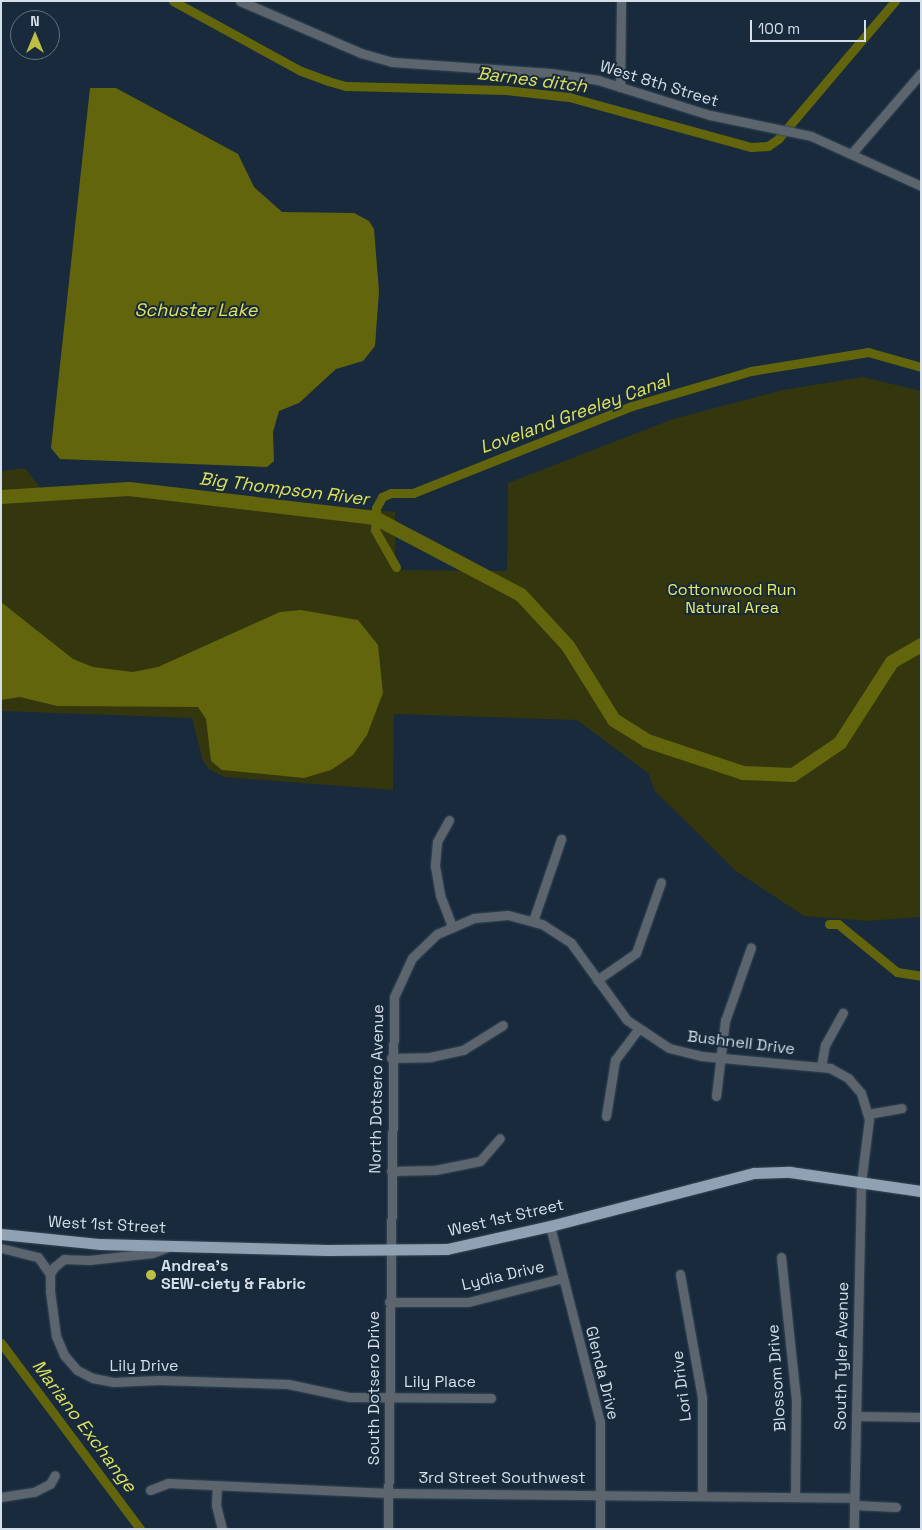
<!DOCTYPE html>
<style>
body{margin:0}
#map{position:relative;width:922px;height:1530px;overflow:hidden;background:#182a3b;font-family:"Space Grotesk",sans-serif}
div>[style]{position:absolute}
.green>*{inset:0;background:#34360d}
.water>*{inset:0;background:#63650d}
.canal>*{height:9px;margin:-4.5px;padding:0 4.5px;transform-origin:4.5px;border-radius:4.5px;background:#63650d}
.river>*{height:14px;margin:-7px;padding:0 7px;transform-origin:7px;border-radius:7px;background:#63650d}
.roads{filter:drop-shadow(0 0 1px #364757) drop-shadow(0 0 1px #364757)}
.minor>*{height:9px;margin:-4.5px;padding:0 4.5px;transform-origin:4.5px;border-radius:4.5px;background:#5c656e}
.major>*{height:11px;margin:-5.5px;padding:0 5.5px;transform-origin:5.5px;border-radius:5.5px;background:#8fa1b3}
.dots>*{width:14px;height:14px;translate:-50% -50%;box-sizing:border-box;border:2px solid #182a3b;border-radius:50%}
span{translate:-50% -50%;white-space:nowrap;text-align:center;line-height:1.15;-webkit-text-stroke:4px #182a3b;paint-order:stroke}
.street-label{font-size:16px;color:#d4dfea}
.park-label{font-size:16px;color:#e6eb62}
.poi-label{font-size:16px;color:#d4dfea;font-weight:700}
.left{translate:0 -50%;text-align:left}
.water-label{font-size:18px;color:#dfe45b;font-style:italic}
.frame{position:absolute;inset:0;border:2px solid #d4dfea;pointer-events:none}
.north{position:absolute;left:10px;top:10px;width:50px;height:50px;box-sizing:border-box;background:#182a3b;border:1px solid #637281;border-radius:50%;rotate:0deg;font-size:14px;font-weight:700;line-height:20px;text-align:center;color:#d4dfea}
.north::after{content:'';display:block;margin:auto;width:18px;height:22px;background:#bcbf44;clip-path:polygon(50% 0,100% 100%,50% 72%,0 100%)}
.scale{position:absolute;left:750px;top:20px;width:116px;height:22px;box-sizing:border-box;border:2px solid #d4dfea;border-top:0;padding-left:6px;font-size:15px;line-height:18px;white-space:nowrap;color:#d4dfea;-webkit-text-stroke:4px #182a3b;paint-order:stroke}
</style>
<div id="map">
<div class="green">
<i style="clip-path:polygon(863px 377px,921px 391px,921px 917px,868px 921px,804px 916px,736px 871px,655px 791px,648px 773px,577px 720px,394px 714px,393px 790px,224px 777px,209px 769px,203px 761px,192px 718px,1px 711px,1px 471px,25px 468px,45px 494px,125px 487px,395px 512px,395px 570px,507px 571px,508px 483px,673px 419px,783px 390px)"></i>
</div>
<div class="water">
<i style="clip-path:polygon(90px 88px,116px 88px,238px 154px,254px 187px,282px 212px,354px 213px,369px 221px,374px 229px,379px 291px,375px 346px,363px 361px,336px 369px,299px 403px,279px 411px,273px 432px,274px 461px,267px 467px,60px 459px,51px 448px)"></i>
<i style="clip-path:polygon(1px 602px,73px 659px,93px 667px,133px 672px,158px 667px,280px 612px,301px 610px,358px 620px,378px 645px,383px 693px,367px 735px,353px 755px,331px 770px,304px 778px,222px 770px,211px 761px,206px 719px,198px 707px,57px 706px,20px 697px,1px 700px)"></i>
</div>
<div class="canal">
<i style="left:173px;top:1px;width:146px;rotate:28.7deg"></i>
<i style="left:301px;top:71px;width:29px;rotate:20deg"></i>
<i style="left:328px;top:81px;width:19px;rotate:16deg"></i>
<i style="left:346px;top:86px;width:160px;rotate:1.4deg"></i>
<i style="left:506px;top:90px;width:63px;rotate:6.3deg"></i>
<i style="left:569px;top:97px;width:189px;rotate:15.4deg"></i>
<i style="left:751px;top:147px;width:17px;rotate:-3deg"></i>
<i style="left:768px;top:146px;width:12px;rotate:-35deg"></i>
<i style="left:778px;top:139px;width:181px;rotate:-49.7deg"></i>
<i style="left:396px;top:567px;width:43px;rotate:-119.6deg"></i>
<i style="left:375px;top:530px;width:22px;rotate:-87deg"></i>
<i style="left:376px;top:508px;width:13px;rotate:-61deg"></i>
<i style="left:382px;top:497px;width:10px;rotate:-24deg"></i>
<i style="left:391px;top:493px;width:22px"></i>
<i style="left:413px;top:493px;width:236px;rotate:-21.7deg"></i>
<i style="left:632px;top:406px;width:124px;rotate:-16.4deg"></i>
<i style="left:751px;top:371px;width:119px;rotate:-9.2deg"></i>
<i style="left:868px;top:352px;width:55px;rotate:15.8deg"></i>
<i style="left:829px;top:924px;width:9px"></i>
<i style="left:838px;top:924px;width:76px;rotate:39.1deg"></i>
<i style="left:897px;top:972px;width:24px;rotate:9deg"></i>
<i style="left:1px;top:1343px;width:232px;rotate:53.2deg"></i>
</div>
<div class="river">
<i style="left:1px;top:497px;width:128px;rotate:-3.6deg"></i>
<i style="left:129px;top:489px;width:248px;rotate:6.7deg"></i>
<i style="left:375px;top:518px;width:165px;rotate:27.8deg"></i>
<i style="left:521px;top:595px;width:69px;rotate:47.3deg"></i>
<i style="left:568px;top:646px;width:87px;rotate:58.1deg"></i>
<i style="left:614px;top:720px;width:39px;rotate:32deg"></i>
<i style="left:647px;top:741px;width:101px;rotate:18.4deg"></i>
<i style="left:743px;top:773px;width:50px;rotate:2.3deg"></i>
<i style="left:793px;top:775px;width:57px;rotate:-34.2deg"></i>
<i style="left:840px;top:743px;width:96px;rotate:-57.3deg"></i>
<i style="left:892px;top:662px;width:34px;rotate:-30deg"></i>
</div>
<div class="roads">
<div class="minor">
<i style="left:240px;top:1px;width:132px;rotate:23.3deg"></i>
<i style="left:361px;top:53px;width:33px;rotate:16deg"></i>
<i style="left:393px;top:62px;width:157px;rotate:4deg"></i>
<i style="left:550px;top:73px;width:49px;rotate:8.3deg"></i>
<i style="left:598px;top:80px;width:117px;rotate:17.4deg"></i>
<i style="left:710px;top:115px;width:103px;rotate:11.7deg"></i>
<i style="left:811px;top:136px;width:121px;rotate:24.4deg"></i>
<i style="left:620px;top:87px;width:86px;rotate:-89.3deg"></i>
<i style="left:852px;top:153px;width:106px;rotate:-49.2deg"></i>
<i style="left:449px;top:820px;width:25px;rotate:119deg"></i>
<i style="left:437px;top:842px;width:24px;rotate:95deg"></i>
<i style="left:435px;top:866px;width:29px;rotate:80deg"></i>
<i style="left:440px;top:895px;width:33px;rotate:69deg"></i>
<i style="left:533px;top:921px;width:87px;rotate:-71.1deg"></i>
<i style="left:597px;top:980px;width:47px;rotate:-34.7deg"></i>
<i style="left:636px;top:953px;width:75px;rotate:-70.6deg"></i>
<i style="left:391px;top:1058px;width:39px;rotate:-1deg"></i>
<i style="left:430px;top:1057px;width:34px;rotate:-12deg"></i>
<i style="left:463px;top:1050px;width:47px;rotate:-32deg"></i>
<i style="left:821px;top:1067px;width:22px;rotate:-80deg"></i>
<i style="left:825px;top:1045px;width:37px;rotate:-61deg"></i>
<i style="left:716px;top:1096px;width:76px;rotate:-83.2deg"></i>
<i style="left:725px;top:1021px;width:78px;rotate:-70.6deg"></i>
<i style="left:868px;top:1114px;width:34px;rotate:-10deg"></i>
<i style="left:606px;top:1116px;width:57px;rotate:-80.9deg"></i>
<i style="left:615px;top:1060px;width:38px;rotate:-53deg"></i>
<i style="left:391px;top:1171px;width:44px;rotate:-1.3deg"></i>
<i style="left:435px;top:1170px;width:46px;rotate:-11.3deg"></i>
<i style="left:480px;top:1161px;width:30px;rotate:-49deg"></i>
<i style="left:550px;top:1226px;width:202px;rotate:75.7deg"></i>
<i style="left:600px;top:1422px;width:107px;rotate:90deg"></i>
<i style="left:168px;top:1247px;width:17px;rotate:159deg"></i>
<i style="left:152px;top:1253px;width:63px;rotate:173.7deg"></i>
<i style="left:89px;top:1260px;width:25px;rotate:-178deg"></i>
<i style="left:64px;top:1259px;width:13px;rotate:141deg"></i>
<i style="left:54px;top:1267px;width:8px;rotate:120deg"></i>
<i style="left:50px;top:1274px;width:17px;rotate:90deg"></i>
<i style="left:50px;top:1291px;width:45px;rotate:82.4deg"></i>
<i style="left:56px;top:1336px;width:21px;rotate:67deg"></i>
<i style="left:64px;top:1355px;width:20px;rotate:49deg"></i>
<i style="left:77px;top:1370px;width:18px;rotate:27deg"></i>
<i style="left:93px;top:1378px;width:20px;rotate:11deg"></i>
<i style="left:113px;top:1382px;width:46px;rotate:-2.5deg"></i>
<i style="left:159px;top:1380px;width:129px;rotate:1.8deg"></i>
<i style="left:288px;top:1384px;width:62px;rotate:12deg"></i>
<i style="left:349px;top:1397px;width:142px;rotate:0.4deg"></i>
<i style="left:1px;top:1248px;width:38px;rotate:14deg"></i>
<i style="left:38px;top:1257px;width:21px;rotate:55deg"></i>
<i style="left:781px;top:1257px;width:143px;rotate:84deg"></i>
<i style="left:796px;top:1399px;width:98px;rotate:90.6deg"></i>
<i style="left:680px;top:1274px;width:126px;rotate:79.9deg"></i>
<i style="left:702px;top:1398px;width:98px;rotate:90deg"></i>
<i style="left:389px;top:1302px;width:79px"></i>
<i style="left:468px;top:1302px;width:97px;rotate:-14.3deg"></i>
<i style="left:856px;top:1416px;width:65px;rotate:0.9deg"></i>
<i style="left:217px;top:1486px;width:19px;rotate:93deg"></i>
<i style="left:216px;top:1505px;width:25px;rotate:76deg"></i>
<i style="left:150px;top:1490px;width:19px;rotate:-21deg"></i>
<i style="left:168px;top:1483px;width:221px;rotate:2.6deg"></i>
<i style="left:389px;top:1493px;width:465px;rotate:0.6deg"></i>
<i style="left:1px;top:1497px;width:33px;rotate:-9deg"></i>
<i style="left:34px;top:1492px;width:18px;rotate:-27deg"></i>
<i style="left:50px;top:1484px;width:10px;rotate:-61deg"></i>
<i style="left:854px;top:1505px;width:42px;rotate:2.7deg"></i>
<i style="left:388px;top:1529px;width:532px;rotate:-89.35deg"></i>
<i style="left:394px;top:997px;width:43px;rotate:-65.2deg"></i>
<i style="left:412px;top:958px;width:35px;rotate:-44deg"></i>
<i style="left:437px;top:934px;width:40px;rotate:-23.4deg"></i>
<i style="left:474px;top:918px;width:34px;rotate:-5deg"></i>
<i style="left:508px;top:915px;width:35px;rotate:15deg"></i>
<i style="left:542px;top:924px;width:35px;rotate:33deg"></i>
<i style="left:571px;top:943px;width:95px;rotate:54deg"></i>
<i style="left:627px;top:1020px;width:50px;rotate:33.7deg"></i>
<i style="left:669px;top:1048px;width:33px;rotate:14deg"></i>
<i style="left:701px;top:1056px;width:130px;rotate:5.3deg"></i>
<i style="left:830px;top:1068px;width:21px;rotate:29deg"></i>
<i style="left:848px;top:1078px;width:20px;rotate:49deg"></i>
<i style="left:861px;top:1093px;width:27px;rotate:73deg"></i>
<i style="left:869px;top:1119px;width:64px;rotate:97.1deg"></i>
<i style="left:861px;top:1183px;width:346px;rotate:91.2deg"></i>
</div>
<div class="major">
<i style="left:1px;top:1234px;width:100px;rotate:5.8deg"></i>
<i style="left:100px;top:1244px;width:227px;rotate:1.5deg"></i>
<i style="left:327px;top:1250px;width:120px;rotate:-0.5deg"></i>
<i style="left:447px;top:1249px;width:106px;rotate:-12.6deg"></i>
<i style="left:550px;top:1226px;width:211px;rotate:-14.6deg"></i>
<i style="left:754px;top:1173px;width:36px;rotate:-2deg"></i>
<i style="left:790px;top:1172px;width:132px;rotate:8.3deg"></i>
</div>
</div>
<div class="dots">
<i style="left:151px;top:1275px;background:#bcbf44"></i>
</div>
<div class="street-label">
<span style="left:659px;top:84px;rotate:17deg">West 8th Street</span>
<span style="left:741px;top:1043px;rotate:7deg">Bushnell Drive</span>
<span style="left:377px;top:1089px;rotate:-89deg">North Dotsero Avenue</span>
<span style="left:506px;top:1218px;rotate:-13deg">West 1st Street</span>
<span style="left:107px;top:1225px;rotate:3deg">West 1st Street</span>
<span style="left:503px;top:1276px;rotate:-13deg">Lydia Drive</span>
<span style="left:842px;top:1356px;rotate:-89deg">South Tyler Avenue</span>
<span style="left:144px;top:1366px">Lily Drive</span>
<span style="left:602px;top:1373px;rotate:76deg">Glenda Drive</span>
<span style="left:777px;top:1378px;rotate:-94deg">Blossom Drive</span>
<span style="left:440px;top:1382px">Lily Place</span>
<span style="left:682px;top:1386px;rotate:-97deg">Lori Drive</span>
<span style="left:374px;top:1388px;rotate:-90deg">South Dotsero Drive</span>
<span style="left:502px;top:1478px">3rd Street Southwest</span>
</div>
<div class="park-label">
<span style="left:732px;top:599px">Cottonwood Run<br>Natural Area</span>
</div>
<div class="poi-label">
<span class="left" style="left:161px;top:1275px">Andrea's<br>SEW-ciety &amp; Fabric</span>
</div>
<div class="water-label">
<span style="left:532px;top:80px;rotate:7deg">Barnes ditch</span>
<span style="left:196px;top:310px">Schuster Lake</span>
<span style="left:575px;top:414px;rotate:-20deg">Loveland Greeley Canal</span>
<span style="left:284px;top:489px;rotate:7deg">Big Thompson River</span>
<span style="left:84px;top:1426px;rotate:53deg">Mariano Exchange</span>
</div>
<div class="frame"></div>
<div class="north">N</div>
<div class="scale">100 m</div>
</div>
